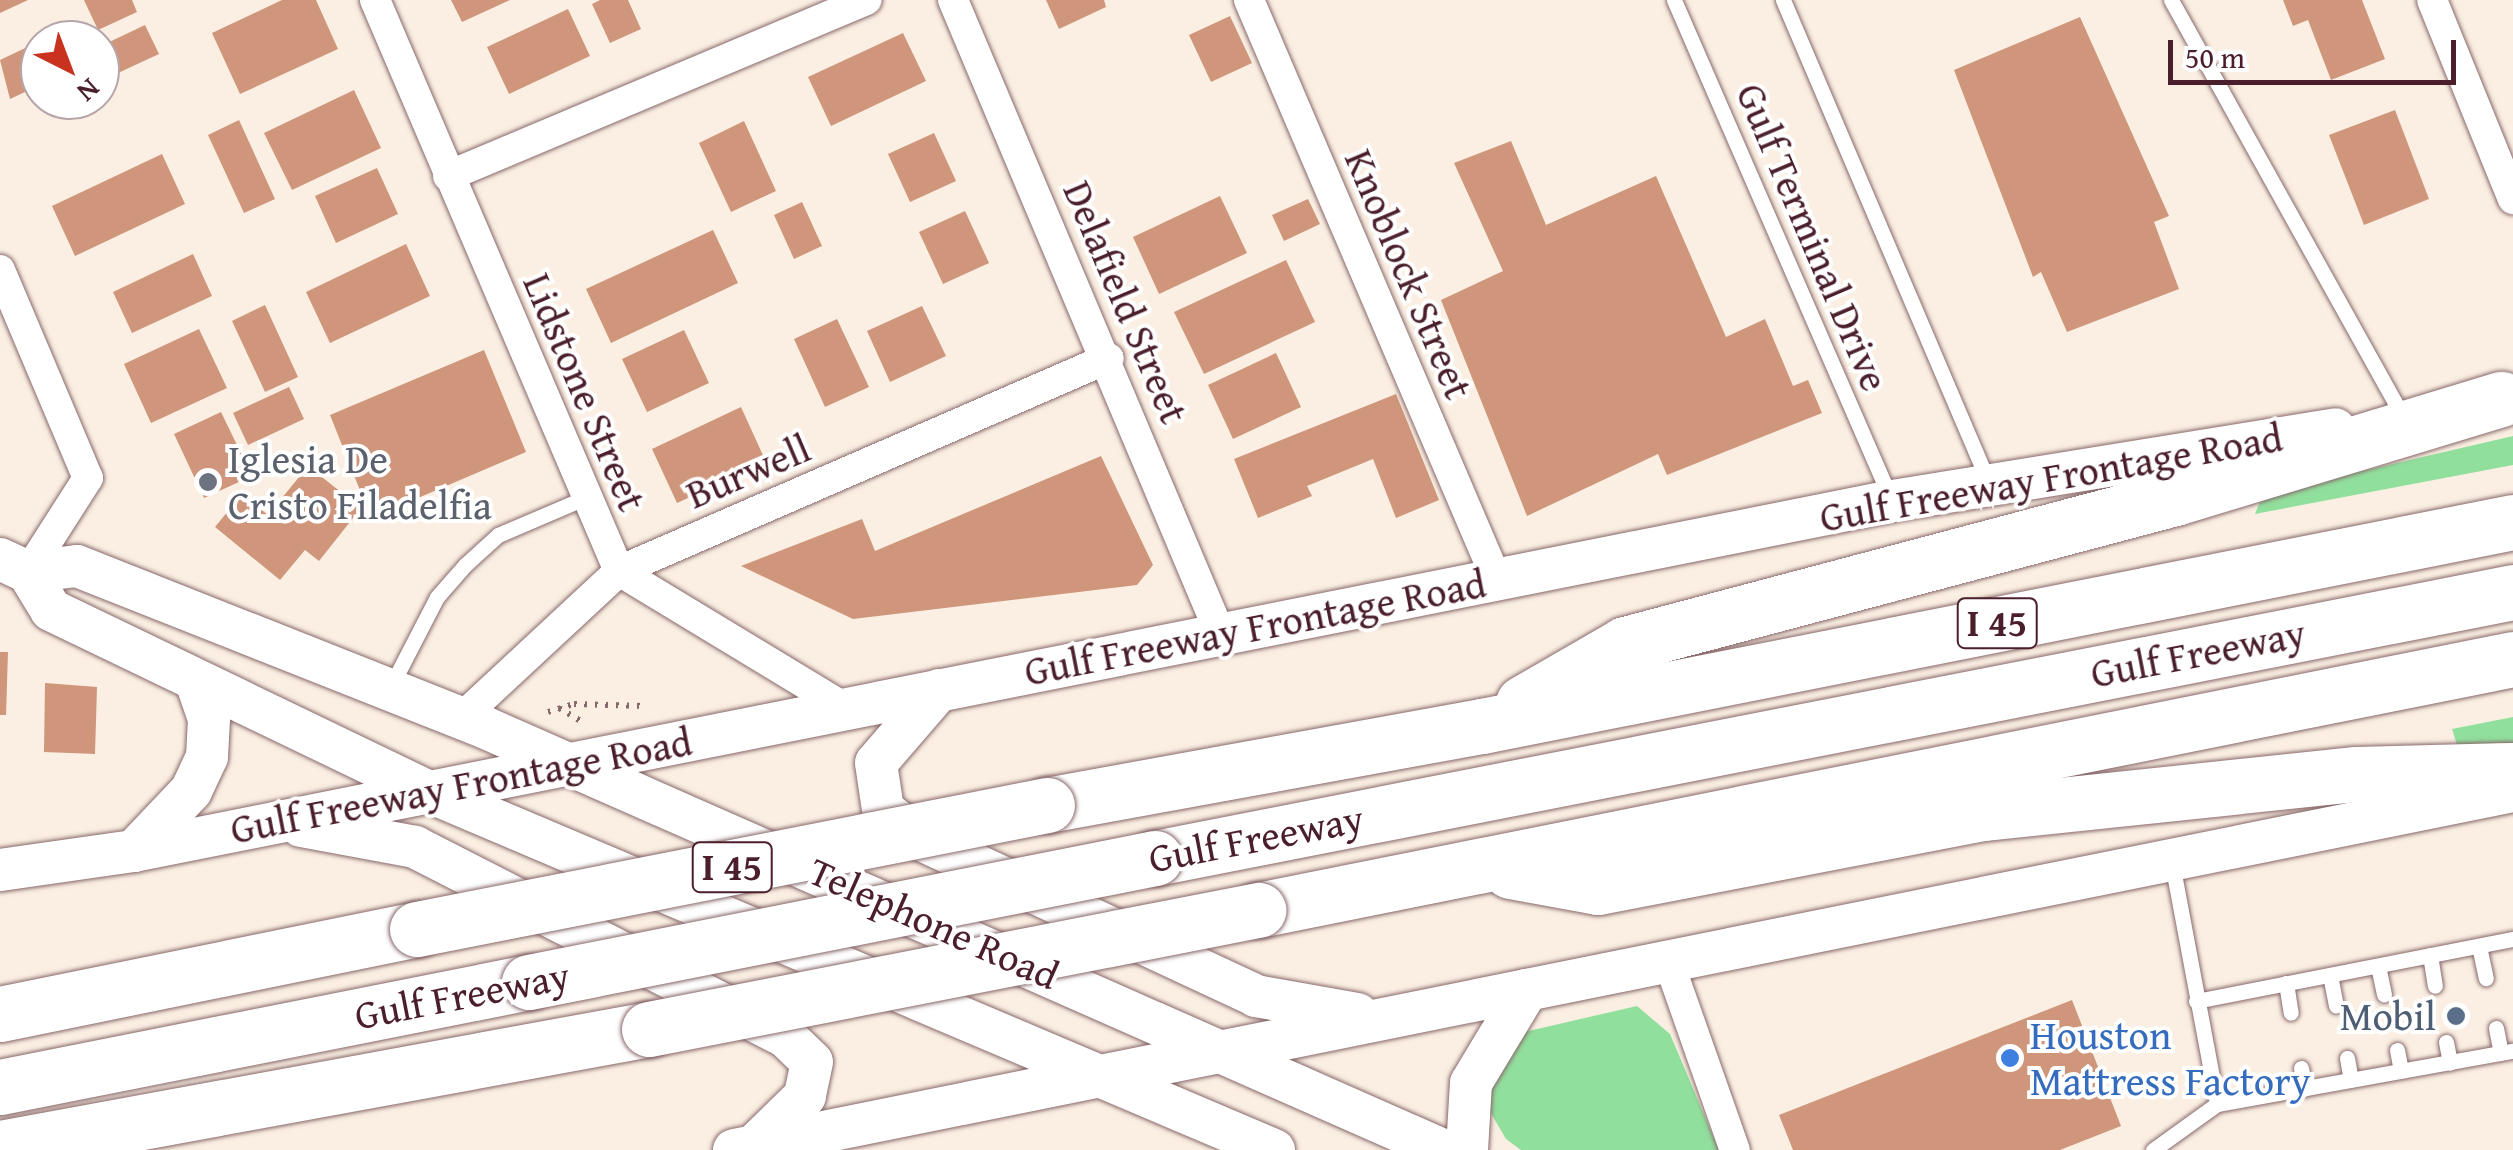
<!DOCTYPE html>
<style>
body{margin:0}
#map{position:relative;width:2513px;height:1150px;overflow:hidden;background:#faefe2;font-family:"Gentium Book Plus",serif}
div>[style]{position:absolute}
.green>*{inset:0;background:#91df9d}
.building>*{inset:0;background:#cf967b}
.path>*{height:6px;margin-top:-3px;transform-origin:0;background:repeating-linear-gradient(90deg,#88686b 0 2.5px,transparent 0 10.5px)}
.roads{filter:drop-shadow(0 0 2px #88686b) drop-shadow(0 0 2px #88686b)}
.service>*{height:15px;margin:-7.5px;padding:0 7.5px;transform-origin:7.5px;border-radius:7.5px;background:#fff}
.minor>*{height:30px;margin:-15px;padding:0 15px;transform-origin:15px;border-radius:15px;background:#fff}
.secondary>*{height:42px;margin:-21px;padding:0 21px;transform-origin:21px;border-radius:21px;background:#fff}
.motorway>*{height:55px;margin:-27.5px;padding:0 27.5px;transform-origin:27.5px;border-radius:27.5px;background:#fff}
.bridges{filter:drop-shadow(0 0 2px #88686b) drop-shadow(0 0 2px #88686b)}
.motorway-bridge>*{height:55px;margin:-27.5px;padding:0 27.5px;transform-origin:27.5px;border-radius:27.5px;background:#fff}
.dots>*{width:28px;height:28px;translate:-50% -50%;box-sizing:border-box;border:5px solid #fff;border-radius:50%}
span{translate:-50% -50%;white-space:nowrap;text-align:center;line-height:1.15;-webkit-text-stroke:8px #fff;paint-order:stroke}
.shield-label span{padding:2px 8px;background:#fff;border:2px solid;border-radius:8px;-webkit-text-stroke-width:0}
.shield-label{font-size:38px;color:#4a1f2b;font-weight:700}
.street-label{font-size:40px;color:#4a1f2b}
.worship-label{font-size:40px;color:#5b616d}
.left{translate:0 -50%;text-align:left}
.service-label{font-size:40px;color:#4e5e75}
.right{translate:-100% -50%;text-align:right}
.shop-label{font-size:40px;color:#366cbe}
.north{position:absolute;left:20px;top:20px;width:100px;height:100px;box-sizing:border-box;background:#fff;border:2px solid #b7a5aa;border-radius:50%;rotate:138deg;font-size:28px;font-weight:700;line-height:40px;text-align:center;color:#4a1f2b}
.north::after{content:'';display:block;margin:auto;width:35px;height:45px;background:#c8321e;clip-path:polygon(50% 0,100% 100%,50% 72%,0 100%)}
.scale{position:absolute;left:2168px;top:40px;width:288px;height:45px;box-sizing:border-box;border:5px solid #4a1f2b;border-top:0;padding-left:12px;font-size:30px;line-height:35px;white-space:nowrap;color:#4a1f2b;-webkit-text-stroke:8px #fff;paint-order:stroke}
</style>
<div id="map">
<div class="green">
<i style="clip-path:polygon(2513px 436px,2513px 465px,2255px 514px,2263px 494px)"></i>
<i style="clip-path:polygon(2513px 717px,2513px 744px,2458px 748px,2452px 729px)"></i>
<i style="clip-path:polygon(1637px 1006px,1670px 1034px,1719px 1150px,1521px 1150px,1506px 1139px,1489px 1110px,1486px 1087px,1524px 1032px)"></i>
</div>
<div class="building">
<i style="clip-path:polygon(0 0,28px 0,0 13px)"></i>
<i style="clip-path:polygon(84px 0,132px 0,137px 12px,98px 30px)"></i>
<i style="clip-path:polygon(282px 0,316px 0,338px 49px,240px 94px,212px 33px)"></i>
<i style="clip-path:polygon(451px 0,510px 0,462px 22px)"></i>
<i style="clip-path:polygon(600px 0,628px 0,641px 29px,610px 43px,592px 4px)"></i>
<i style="clip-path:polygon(1046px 0,1104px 0,1106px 7px,1059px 29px)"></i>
<i style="clip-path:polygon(2283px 0,2362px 0,2385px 59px,2331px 80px,2308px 20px,2293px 26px)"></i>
<i style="clip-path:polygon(568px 9px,590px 56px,509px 94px,487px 47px)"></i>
<i style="clip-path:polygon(1230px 16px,1252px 63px,1211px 82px,1189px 35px)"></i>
<i style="clip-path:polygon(2080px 17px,2169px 216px,2154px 222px,2179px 289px,2067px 332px,2041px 272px,2033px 277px,1954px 70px)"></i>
<i style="clip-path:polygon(79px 23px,87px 40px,43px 40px)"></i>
<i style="clip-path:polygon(145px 25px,159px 54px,118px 73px,105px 44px)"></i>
<i style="clip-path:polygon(903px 33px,926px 81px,831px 126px,808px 77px)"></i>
<i style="clip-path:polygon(40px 41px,40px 85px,10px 99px,0 60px)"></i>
<i style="clip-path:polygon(354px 90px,381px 148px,292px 190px,264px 133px)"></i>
<i style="clip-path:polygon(2395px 110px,2429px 199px,2364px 225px,2329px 135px)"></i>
<i style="clip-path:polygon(239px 120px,275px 199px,244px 213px,208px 135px)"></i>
<i style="clip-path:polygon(744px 121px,776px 191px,731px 212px,699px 143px)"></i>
<i style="clip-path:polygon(934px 133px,956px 181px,910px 202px,888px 154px)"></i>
<i style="clip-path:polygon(1511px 141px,1546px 225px,1656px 176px,1726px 337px,1765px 319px,1793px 386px,1808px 380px,1822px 413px,1667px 475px,1658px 454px,1527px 516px,1441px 300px,1503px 271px,1454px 163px)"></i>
<i style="clip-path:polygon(162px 154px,185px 204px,75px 256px,52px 206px)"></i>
<i style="clip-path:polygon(377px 168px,398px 214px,336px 243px,315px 196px)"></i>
<i style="clip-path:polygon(1220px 196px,1247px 253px,1159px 294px,1133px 237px)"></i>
<i style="clip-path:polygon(1308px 199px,1320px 224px,1284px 241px,1272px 215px)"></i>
<i style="clip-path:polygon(802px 202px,822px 246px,794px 259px,774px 215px)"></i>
<i style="clip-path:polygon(965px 211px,989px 263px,943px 284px,919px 232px)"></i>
<i style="clip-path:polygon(713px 230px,738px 283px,611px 343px,586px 289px)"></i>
<i style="clip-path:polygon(406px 244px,430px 296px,330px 343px,306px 292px)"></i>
<i style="clip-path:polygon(193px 254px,212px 296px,132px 333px,113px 292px)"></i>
<i style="clip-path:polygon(1286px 260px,1315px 322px,1204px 374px,1174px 312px)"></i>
<i style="clip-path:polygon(265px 305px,298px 377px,265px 392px,232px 321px)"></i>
<i style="clip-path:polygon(922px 306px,946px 356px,890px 382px,867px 331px)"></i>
<i style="clip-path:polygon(837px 319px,869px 387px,825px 407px,794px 339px)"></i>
<i style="clip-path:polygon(199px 329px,227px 388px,151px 423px,124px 364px)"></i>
<i style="clip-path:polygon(684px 330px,709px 383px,647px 412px,622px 359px)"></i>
<i style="clip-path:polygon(484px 350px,526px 452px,371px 518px,330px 415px)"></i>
<i style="clip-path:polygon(1276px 353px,1301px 407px,1233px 439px,1208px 385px)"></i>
<i style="clip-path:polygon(289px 387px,304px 419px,248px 445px,233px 413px)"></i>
<i style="clip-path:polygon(1396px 394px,1439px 500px,1396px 518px,1373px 459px,1307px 486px,1312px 496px,1258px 518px,1234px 459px)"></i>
<i style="clip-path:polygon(741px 407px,766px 462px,677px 503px,652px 449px)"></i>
<i style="clip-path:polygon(221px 412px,252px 476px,204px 498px,174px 434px)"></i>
<i style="clip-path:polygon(1101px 456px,1153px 565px,1137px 585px,853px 619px,741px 566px,862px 519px,875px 551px)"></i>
<i style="clip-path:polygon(308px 466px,361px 508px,319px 561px,305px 550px,280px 580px,215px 527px,242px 494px,268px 515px)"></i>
<i style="clip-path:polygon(0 652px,8px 652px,6px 715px,0 715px)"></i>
<i style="clip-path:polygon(45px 683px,97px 687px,95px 754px,44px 752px)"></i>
<i style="clip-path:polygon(2072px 1000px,2121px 1126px,2060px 1150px,1793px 1150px,1779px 1115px)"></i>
</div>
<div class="path">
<i style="left:559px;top:708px;width:27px;rotate:31deg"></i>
<i style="left:548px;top:712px;width:27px;rotate:-17deg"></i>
<i style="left:574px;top:704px;width:70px;rotate:1.6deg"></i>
</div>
<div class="roads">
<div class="service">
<i style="left:1674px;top:0;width:542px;rotate:66.51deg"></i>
<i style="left:1783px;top:0;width:523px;rotate:66.92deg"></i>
<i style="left:2171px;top:0;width:479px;rotate:60.9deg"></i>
<i style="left:390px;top:688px;width:102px;rotate:-62.7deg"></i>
<i style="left:437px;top:597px;width:43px;rotate:-48.8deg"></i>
<i style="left:465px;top:565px;width:45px;rotate:-42.3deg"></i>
<i style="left:498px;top:535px;width:97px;rotate:-23.1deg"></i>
<i style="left:2172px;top:863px;width:245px;rotate:79.4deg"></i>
<i style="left:2479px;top:946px;width:33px;rotate:78deg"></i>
<i style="left:2430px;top:955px;width:31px;rotate:81deg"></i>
<i style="left:2378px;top:966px;width:29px;rotate:78deg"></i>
<i style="left:2330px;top:975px;width:31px;rotate:79deg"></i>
<i style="left:2286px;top:983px;width:30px;rotate:81deg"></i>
<i style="left:2196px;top:1001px;width:323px;rotate:-11.1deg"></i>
<i style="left:2496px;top:1028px;width:25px;rotate:79deg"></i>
<i style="left:2446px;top:1042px;width:21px;rotate:79deg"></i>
<i style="left:2397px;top:1050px;width:21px;rotate:79deg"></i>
<i style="left:2347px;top:1058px;width:22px;rotate:80deg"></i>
<i style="left:2301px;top:1068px;width:21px;rotate:79deg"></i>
<i style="left:2153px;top:1150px;width:79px;rotate:-35.7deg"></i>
<i style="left:2217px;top:1104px;width:301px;rotate:-10.2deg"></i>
</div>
<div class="minor">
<i style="left:375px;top:0;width:621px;rotate:66.86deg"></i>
<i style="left:619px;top:571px;width:264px;rotate:31.2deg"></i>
<i style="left:953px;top:0;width:692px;rotate:67.14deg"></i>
<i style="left:1249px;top:0;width:629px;rotate:66.86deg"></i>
<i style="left:2432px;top:0;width:215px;rotate:67.9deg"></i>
<i style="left:448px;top:176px;width:454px;rotate:-22.8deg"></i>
<i style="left:0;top:270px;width:226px;rotate:67.1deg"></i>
<i style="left:88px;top:478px;width:112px;rotate:122.6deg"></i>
<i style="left:460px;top:719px;width:217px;rotate:-42.9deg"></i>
<i style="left:619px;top:571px;width:534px;rotate:-23.49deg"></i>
<i style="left:1669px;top:963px;width:198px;rotate:70.6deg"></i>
</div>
<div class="secondary">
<i style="left:0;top:559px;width:31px;rotate:25deg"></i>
<i style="left:28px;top:572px;width:49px;rotate:-7deg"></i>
<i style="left:77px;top:566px;width:440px;rotate:21.6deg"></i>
<i style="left:486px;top:728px;width:1046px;rotate:23.8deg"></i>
<i style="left:28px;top:572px;width:44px;rotate:58.8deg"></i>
<i style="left:51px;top:610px;width:417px;rotate:25.7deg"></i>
<i style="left:427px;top:791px;width:920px;rotate:22.97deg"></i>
<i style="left:939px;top:690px;width:96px;rotate:130.8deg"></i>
<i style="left:876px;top:763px;width:48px;rotate:81.5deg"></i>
<i style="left:883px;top:810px;width:49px;rotate:37.6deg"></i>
<i style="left:922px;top:840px;width:369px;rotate:25deg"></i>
<i style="left:1256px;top:996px;width:103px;rotate:10.1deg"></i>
<i style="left:301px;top:826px;width:116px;rotate:10.4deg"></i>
<i style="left:415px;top:847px;width:415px;rotate:27.1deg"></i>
<i style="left:785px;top:1036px;width:37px;rotate:44deg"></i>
<i style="left:812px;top:1062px;width:35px;rotate:102deg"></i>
<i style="left:805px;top:1096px;width:70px;rotate:135.6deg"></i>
<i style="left:134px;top:851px;width:83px;rotate:-46.5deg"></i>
<i style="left:191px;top:791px;width:38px;rotate:-65deg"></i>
<i style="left:207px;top:757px;width:38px;rotate:-87deg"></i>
<i style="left:209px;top:719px;width:39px;rotate:-109deg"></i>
<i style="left:0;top:870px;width:135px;rotate:-8.1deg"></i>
<i style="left:134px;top:851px;width:1793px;rotate:-11.26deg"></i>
<i style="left:1892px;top:501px;width:449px;rotate:-9.2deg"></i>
<i style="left:734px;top:1150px;width:1815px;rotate:-11.41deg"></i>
<i style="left:1467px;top:1150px;width:67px;rotate:-86.6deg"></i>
<i style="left:1471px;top:1083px;width:109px;rotate:-58.9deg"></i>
</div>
<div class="motorway">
<i style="left:1523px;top:703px;width:118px;rotate:-30deg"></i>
<i style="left:1625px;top:644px;width:569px;rotate:-14.87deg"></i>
<i style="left:2175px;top:498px;width:341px;rotate:-16.9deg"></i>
<i style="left:1047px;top:805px;width:442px;rotate:-10.3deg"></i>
<i style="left:1482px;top:726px;width:1051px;rotate:-11.19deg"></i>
<i style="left:1155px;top:858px;width:1384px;rotate:-11.08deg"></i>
<i style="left:1510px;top:871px;width:89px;rotate:10.3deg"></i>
<i style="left:1598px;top:887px;width:393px;rotate:-10.9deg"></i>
<i style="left:1984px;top:813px;width:374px;rotate:-6deg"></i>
<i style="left:2356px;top:774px;width:157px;rotate:-1.5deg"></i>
<i style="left:1258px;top:910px;width:1280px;rotate:-11.31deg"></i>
<i style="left:0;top:1014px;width:426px;rotate:-11.5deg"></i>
<i style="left:0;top:1087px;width:539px;rotate:-11.23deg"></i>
<i style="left:0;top:1148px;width:660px;rotate:-10.39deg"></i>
</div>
</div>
<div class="bridges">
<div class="motorway-bridge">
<i style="left:417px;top:929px;width:642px;rotate:-11.13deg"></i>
<i style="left:529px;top:982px;width:638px;rotate:-11.2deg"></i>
<i style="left:649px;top:1029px;width:621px;rotate:-11.06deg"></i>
</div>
</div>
<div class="dots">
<i style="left:208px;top:482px;background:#6b7280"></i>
<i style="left:2456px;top:1016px;background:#5c6f8a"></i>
<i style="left:2010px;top:1058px;background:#3f7fe0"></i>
</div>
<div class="shield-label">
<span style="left:1997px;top:623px">I 45</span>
<span style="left:732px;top:867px">I 45</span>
</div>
<div class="street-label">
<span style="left:1813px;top:237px;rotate:67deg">Gulf Terminal Drive</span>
<span style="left:1409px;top:274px;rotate:67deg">Knoblock Street</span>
<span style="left:1126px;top:302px;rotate:67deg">Delafield Street</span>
<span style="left:585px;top:392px;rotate:67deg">Lidstone Street</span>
<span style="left:748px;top:471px;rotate:-23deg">Burwell</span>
<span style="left:2051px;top:477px;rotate:-10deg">Gulf Freeway Frontage Road</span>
<span style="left:1255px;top:627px;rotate:-11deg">Gulf Freeway Frontage Road</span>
<span style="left:2198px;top:653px;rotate:-11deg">Gulf Freeway</span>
<span style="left:461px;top:785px;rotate:-11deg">Gulf Freeway Frontage Road</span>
<span style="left:1256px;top:838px;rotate:-11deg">Gulf Freeway</span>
<span style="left:934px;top:923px;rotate:24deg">Telephone Road</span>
<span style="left:462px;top:995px;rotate:-11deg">Gulf Freeway</span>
</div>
<div class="worship-label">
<span class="left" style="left:228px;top:482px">Iglesia De<br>Cristo Filadelfia</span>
</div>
<div class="service-label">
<span class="right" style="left:2436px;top:1016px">Mobil</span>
</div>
<div class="shop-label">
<span class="left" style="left:2030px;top:1058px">Houston<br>Mattress Factory</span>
</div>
<div class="north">N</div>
<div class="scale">50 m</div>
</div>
